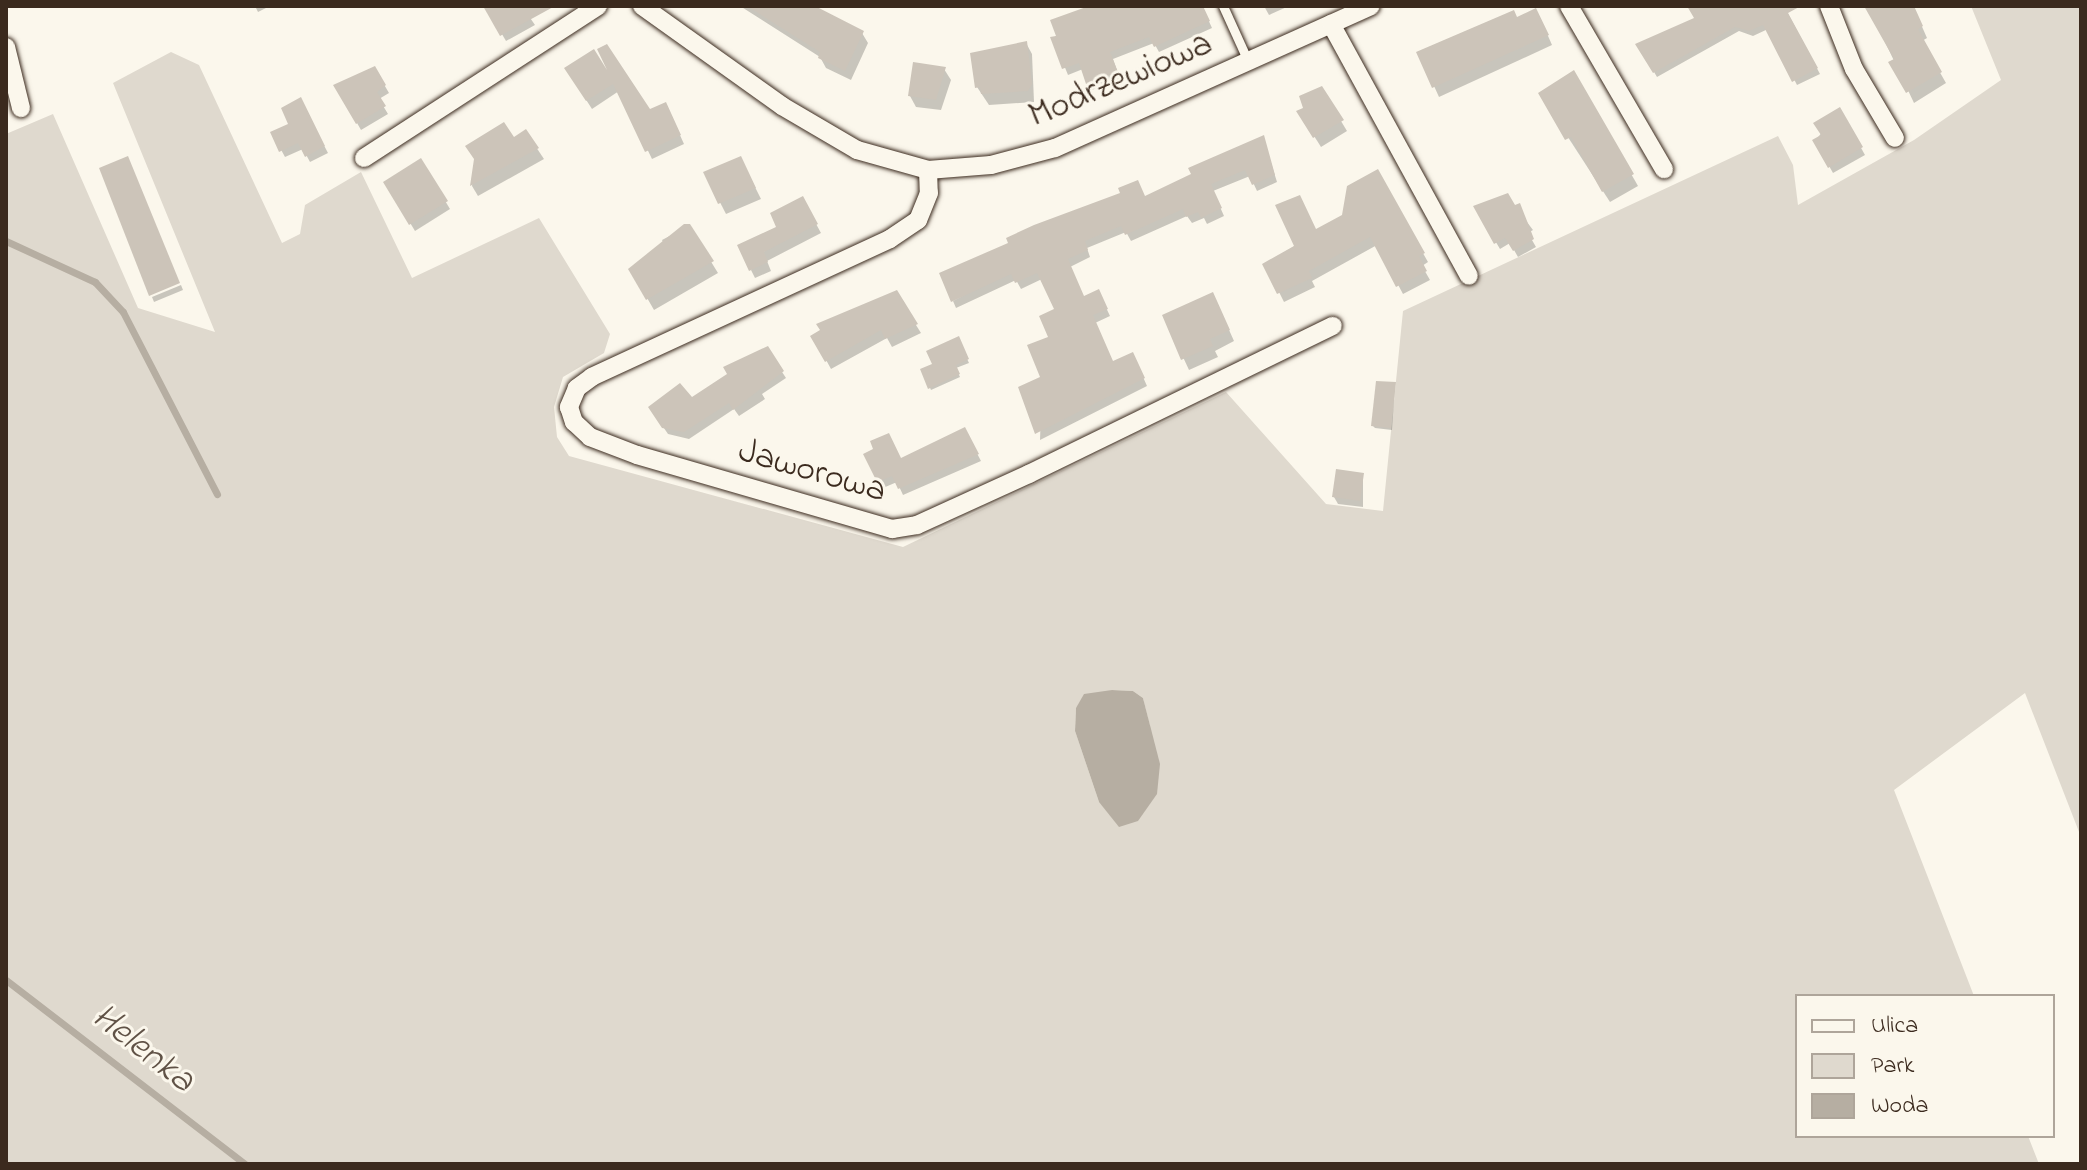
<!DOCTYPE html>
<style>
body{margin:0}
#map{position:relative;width:2087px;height:1170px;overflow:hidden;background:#fbf7ec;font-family:"Indie Flower",sans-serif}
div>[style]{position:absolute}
.green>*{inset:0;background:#dfd9ce}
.water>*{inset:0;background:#b6aea2}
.shadow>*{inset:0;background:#0003}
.stream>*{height:7px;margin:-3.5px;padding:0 3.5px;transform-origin:3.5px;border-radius:3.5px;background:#b6aea2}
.building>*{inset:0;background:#ccc4b9}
.roads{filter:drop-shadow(0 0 2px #3b2a1e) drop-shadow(0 0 2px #3b2a1e)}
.lane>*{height:9px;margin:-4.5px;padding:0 4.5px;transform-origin:4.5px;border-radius:4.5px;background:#fbf7ec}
.street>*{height:18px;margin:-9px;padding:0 9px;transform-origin:9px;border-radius:9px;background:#fbf7ec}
span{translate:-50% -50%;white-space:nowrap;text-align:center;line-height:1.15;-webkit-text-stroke:6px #fbf7ec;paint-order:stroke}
.street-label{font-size:36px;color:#3b2a1e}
.water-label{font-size:38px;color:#605246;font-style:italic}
.frame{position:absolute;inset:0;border:8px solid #3b2a1e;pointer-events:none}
.legend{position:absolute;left:1795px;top:994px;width:260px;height:144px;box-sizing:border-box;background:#fbf7ec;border:2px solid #aea59a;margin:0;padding:10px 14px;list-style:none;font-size:24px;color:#3b2a1e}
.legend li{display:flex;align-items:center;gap:16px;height:40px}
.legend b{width:40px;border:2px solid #aea59a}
</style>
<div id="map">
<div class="green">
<i style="clip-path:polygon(evenodd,1971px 6px,2081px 6px,2081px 837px,2025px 693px,1894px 790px,1974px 996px,1797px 996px,1797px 1136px,2028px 1136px,2039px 1164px,6px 1164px,6px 134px,53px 114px,138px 308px,215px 332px,113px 83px,171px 52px,199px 65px,282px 243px,300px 234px,305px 205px,361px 172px,412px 278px,539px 218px,610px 334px,604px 353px,563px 377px,554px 407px,557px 437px,569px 456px,903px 547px,1226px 392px,1326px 504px,1383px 511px,1403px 311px,1778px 136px,1793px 165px,1798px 205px,1914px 140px,2001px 80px,1971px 6px,1112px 690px,1133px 691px,1143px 698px,1150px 726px,1099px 802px,1075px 731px,1076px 708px,1112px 690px)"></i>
</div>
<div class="water">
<i style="clip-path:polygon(1112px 690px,1133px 691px,1143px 698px,1160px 764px,1157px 794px,1138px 821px,1119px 827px,1099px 802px,1075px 731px,1076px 708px,1084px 694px)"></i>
</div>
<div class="shadow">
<i style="clip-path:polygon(255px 6px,270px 6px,258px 12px)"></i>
<i style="clip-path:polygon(499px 6px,522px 6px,535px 25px,506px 41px,489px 12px)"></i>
<i style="clip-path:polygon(740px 6px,811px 6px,862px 33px,868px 43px,851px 80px,826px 68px,820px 57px)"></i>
<i style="clip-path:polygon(1103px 6px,1202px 6px,1212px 28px,1159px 52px,1154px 43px,1113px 59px,1120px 79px,1092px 90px,1083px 69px,1068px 75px,1053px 38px)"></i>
<i style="clip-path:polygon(1264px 6px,1289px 6px,1269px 15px)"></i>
<i style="clip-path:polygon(1689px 6px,1784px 6px,1820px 74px,1797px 85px,1768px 29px,1753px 36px,1739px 31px,1657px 77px,1638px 45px,1696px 19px)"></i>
<i style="clip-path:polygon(1868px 6px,1913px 6px,1927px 38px,1922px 41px,1946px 83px,1914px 103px)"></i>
<i style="clip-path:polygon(1541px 20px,1552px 45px,1439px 97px,1419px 53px)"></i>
<i style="clip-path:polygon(1026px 43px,1032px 54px,1034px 102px,989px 105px,977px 87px)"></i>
<i style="clip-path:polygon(375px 69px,389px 93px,379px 99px,388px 114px,361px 130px,336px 86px)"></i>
<i style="clip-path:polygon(944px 69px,951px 80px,941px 110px,916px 107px,910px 96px)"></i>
<i style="clip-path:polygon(1574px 73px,1638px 186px,1610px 202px,1540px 94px)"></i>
<i style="clip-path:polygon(572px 78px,611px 79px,650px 112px,670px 113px,684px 144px,652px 159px,619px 91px,592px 109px)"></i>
<i style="clip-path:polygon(1321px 88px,1347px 131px,1321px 147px,1304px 120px)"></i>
<i style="clip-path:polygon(304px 107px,328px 153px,310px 162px,303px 149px,285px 157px,272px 133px,291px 125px)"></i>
<i style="clip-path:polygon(1840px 110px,1865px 155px,1833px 173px,1815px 141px)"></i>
<i style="clip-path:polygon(526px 132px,544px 159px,478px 196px,472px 186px,476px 160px)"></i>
<i style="clip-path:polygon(1263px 137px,1277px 182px,1257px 191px,1250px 176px,1213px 191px,1224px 216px,1207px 224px,1204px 218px,1192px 223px,1187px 216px,1131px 241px,1126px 232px,1087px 248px,1090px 257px,1070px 267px,1084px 298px,1102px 299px,1110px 316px,1095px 323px,1113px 363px,1136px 361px,1147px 386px,1040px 440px,1042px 378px,1057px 310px,1042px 279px,1021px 289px,1016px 280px,956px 308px,953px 301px)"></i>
<i style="clip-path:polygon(421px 161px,450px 209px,415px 231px,386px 183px)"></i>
<i style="clip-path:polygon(746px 169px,761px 199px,726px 214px,705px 173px)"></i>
<i style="clip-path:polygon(1377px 172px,1428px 262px,1422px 266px,1430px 280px,1403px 294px,1377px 245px,1312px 281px,1315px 287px,1284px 302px,1265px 264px,1344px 216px)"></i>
<i style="clip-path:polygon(1507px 195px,1533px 230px,1528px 233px,1536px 247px,1518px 257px,1510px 243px,1500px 249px,1475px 207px)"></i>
<i style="clip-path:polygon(802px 198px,821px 233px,767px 261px,771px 271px,755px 278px,751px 270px)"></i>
<i style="clip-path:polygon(689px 226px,718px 273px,654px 310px,631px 270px,664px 244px,662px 240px)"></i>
<i style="clip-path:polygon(181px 285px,183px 290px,154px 302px,152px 297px)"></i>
<i style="clip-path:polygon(896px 293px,921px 333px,892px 347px,887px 338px,831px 369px,813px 336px,822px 331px,819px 325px)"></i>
<i style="clip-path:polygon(1213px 294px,1234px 341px,1215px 351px,1218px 357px,1189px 370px,1164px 316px)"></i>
<i style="clip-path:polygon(958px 339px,969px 363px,956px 368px,960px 377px,931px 390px,922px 370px,935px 365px)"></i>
<i style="clip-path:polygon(767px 349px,786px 378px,762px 394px,765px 399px,739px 416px,734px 409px,689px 439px,668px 434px,655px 415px,692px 399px)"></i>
<i style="clip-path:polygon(1395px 384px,1392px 430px,1375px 428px,1373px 426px)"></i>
<i style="clip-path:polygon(968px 436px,981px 461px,903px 495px,897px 482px,883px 488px,866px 455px,876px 450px,901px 460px)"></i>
<i style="clip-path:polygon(1363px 475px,1363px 507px,1338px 504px,1334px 497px)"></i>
</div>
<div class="stream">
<i style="left:6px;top:241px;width:98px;rotate:24.7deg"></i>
<i style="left:95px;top:282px;width:41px;rotate:47deg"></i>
<i style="left:123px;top:312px;width:205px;rotate:62.7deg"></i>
<i style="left:6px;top:980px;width:302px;rotate:37.6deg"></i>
</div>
<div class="building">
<i style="clip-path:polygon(483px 6px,555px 6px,500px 36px)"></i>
<i style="clip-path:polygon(747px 6px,815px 6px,864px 31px,845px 71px,818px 58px,820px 52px)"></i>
<i style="clip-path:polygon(1089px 6px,1203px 6px,1210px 21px,1154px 47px,1149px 37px,1110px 52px,1118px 72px,1086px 84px,1079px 63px,1062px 69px,1050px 37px,1056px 36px,1050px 20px)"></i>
<i style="clip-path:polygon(1687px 6px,1801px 6px,1788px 13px,1818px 68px,1792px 82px,1763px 25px,1749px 31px,1735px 27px,1653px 73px,1635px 44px,1694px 18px)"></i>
<i style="clip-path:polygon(1864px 6px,1914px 6px,1923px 26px,1918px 29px,1942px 72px,1906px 93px,1888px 62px,1894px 59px)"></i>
<i style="clip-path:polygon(1536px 8px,1549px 35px,1432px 88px,1416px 52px,1514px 10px,1517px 17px)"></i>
<i style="clip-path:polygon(1027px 41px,1032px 84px,1028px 91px,981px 94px,980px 87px,975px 88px,970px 53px)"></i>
<i style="clip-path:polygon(607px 44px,650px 109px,666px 102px,681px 135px,645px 152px,613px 84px,586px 101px,564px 68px,594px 49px,607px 70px,597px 49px)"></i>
<i style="clip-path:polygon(913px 62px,946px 67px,936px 100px,908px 96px)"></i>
<i style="clip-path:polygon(375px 66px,386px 85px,377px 92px,386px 106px,356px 124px,333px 85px)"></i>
<i style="clip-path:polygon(1574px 70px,1634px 174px,1602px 192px,1571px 137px,1565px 140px,1538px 93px)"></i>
<i style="clip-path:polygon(1322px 86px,1344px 120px,1313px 138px,1296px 111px,1303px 108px,1299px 96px)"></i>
<i style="clip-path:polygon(301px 97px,325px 146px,305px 157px,298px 143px,279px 152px,270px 132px,288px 124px,281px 108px)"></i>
<i style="clip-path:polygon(1840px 107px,1863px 147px,1828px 168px,1812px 140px,1821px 135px,1813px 123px)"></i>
<i style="clip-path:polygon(504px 122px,514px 137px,526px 129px,539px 148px,470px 186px,474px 159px,465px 146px)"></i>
<i style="clip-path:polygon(1264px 135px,1275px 175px,1252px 185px,1245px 170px,1211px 184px,1222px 208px,1201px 218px,1198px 212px,1186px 217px,1183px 209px,1125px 235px,1121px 226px,1085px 241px,1088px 250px,1068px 259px,1084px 296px,1099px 289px,1108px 309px,1093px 315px,1113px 361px,1133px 352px,1145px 378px,1035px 434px,1018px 387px,1040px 377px,1027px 345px,1048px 337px,1039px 316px,1054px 309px,1037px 273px,1015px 283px,1011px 274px,951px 302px,939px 273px,1008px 243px,1006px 238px,1034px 225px,1120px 193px,1118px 188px,1138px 180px,1145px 196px,1191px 174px,1188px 168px)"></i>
<i style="clip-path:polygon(128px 156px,180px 283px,149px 296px,99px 168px)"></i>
<i style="clip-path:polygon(741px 156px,756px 188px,718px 204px,703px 172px)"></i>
<i style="clip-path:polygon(421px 158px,448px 201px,409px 225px,383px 182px)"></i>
<i style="clip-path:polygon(1378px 169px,1425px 253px,1419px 256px,1427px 271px,1396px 287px,1370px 237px,1309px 271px,1312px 278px,1277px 294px,1262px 264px,1294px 246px,1275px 205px,1300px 195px,1316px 229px,1342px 215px,1347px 186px)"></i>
<i style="clip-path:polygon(1508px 193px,1515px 205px,1520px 203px,1534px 239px,1513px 251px,1505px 238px,1494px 244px,1473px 206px)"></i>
<i style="clip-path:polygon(803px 196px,818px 224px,764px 252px,768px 262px,749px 271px,737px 245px,776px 227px,770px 213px)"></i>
<i style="clip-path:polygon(684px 224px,690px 224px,714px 261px,646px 300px,628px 269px)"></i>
<i style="clip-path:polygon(897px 290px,918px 324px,885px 339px,881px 330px,825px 362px,810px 336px,820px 330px,816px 324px)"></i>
<i style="clip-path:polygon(1213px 292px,1230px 330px,1210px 339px,1213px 346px,1181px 360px,1162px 315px)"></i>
<i style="clip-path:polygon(959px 336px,969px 359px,956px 365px,960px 374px,928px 389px,920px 369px,932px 364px,926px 351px)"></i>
<i style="clip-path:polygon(768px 346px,784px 371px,733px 410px,729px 403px,684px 432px,662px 428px,648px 407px,680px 383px,692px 397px,727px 374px,723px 367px)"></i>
<i style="clip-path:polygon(1376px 381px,1396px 382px,1391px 428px,1371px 426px)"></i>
<i style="clip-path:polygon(965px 427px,979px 454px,898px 489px,892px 476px,877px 482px,863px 454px,873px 449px,870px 441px,889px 433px,901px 458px)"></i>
<i style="clip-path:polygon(1336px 469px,1364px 473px,1360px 501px,1332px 497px)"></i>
</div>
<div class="roads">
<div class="lane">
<i style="left:1223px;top:6px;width:60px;rotate:65.6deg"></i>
</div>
<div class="street">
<i style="left:642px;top:6px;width:172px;rotate:35.5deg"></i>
<i style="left:782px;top:106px;width:87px;rotate:30.4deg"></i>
<i style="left:857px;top:150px;width:74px;rotate:15.7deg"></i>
<i style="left:928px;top:170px;width:63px;rotate:-4.5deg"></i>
<i style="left:991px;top:165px;width:66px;rotate:-14.9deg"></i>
<i style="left:1055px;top:148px;width:346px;rotate:-24.2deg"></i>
<i style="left:1569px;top:6px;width:189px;rotate:59.8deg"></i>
<i style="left:1829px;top:6px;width:68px;rotate:68.4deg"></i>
<i style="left:1854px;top:69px;width:80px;rotate:59.3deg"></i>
<i style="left:1331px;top:24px;width:287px;rotate:61.3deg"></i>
<i style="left:6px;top:47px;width:63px;rotate:76.2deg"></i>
<i style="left:364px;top:158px;width:279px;rotate:-33deg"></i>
<i style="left:928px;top:170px;width:23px;rotate:88deg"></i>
<i style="left:929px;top:193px;width:29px;rotate:112deg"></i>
<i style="left:918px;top:220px;width:34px;rotate:146deg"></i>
<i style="left:890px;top:239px;width:328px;rotate:155.2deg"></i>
<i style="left:592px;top:377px;width:19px;rotate:144deg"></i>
<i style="left:577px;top:388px;width:21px;rotate:113deg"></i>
<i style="left:569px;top:407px;width:16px;rotate:72deg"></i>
<i style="left:574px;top:422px;width:22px;rotate:43deg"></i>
<i style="left:590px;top:437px;width:50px;rotate:21deg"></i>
<i style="left:637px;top:455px;width:266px;rotate:16.2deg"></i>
<i style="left:892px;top:529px;width:25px;rotate:-9deg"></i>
<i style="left:917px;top:525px;width:123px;rotate:-24.5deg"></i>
<i style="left:1029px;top:474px;width:338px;rotate:-26deg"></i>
</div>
</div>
<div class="street-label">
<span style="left:1121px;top:81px;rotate:-23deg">Modrzewiowa</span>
<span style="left:812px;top:472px;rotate:16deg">Jaworowa</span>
</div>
<div class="water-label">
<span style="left:142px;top:1050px;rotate:38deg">Helenka</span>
</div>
<div class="frame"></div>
<ul class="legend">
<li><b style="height:10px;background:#fbf7ec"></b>Ulica</li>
<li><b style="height:22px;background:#dfd9ce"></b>Park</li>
<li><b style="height:22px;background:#b6aea2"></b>Woda</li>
</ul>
</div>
